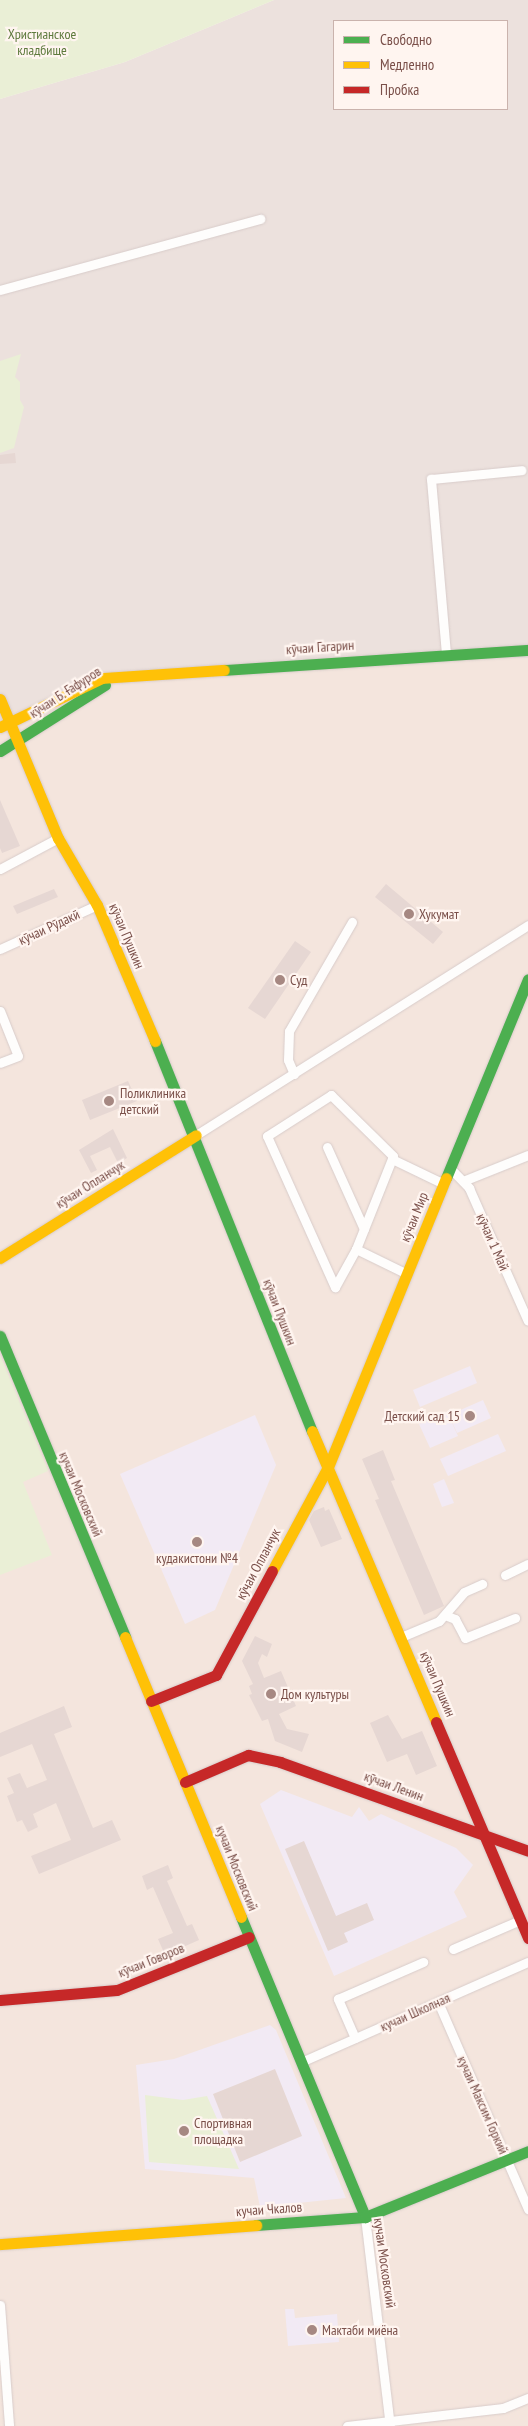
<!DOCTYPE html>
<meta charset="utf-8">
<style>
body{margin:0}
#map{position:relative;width:528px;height:2426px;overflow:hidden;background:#f9f1ed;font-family:"PT Sans Narrow",sans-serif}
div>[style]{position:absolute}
.residential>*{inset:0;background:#f4e5dd}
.industrial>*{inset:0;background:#ece1dd}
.education>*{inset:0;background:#f2eaf4}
.green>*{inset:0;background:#eaefd6}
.building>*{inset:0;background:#e6d7d3}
.roads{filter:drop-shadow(0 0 1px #d8ccca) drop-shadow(0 0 1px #d8ccca)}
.street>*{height:9px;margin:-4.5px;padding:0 4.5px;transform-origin:4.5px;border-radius:4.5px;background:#fefdfc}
.fast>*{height:11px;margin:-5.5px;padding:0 5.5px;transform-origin:5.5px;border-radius:5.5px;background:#4caf50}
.slow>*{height:11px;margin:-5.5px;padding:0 5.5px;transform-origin:5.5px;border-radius:5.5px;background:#ffc107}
.jam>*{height:11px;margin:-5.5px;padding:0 5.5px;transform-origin:5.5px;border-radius:5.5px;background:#c62828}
.dots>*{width:14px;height:14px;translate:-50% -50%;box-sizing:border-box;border:2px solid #fff5f0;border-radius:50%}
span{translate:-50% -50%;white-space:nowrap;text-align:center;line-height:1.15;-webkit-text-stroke:4.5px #fff5f0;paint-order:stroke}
.park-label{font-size:14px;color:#5e7a3d}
.street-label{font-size:14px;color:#7a4f49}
.poi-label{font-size:14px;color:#7a4f49}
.left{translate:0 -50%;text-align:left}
.right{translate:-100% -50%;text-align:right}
.legend{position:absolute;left:333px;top:20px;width:175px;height:90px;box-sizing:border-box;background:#fff5f0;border:1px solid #cab3ad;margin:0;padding:6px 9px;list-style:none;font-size:15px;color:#7a4f49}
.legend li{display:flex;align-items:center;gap:10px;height:25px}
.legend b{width:25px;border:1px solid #cab3ad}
</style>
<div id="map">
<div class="residential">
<i style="clip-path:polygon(477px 658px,528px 658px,528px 2426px,0 2426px,0 732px,89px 685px)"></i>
</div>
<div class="industrial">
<i style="clip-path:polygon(evenodd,274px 0,528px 0,528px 658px,477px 658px,89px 685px,0 731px,0 99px,125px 62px,274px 0,334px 21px,507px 21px,507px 109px,334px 109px,334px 21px)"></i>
</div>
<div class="education">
<i style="clip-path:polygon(470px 1366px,477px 1383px,420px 1407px,413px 1390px)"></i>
<i style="clip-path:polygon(483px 1400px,491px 1418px,457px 1433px,449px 1415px)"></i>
<i style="clip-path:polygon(447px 1412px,458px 1436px,430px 1448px,419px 1424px)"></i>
<i style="clip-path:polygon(255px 1415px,276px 1465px,215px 1610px,185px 1624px,120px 1474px)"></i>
<i style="clip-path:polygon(498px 1434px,506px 1451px,448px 1476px,440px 1459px)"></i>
<i style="clip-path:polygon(444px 1479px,454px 1503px,442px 1507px,433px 1484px)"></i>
<i style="clip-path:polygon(281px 1790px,352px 1817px,359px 1807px,369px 1821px,381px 1814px,456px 1848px,473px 1865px,454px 1892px,467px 1917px,334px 1976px,260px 1804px)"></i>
<i style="clip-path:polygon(270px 2025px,276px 2030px,346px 2198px,260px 2207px,254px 2178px,145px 2169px,136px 2065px,174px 2059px)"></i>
<i style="clip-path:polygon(285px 2309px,294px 2309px,295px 2318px,337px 2314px,339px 2342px,288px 2346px)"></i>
</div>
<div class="green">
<i style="clip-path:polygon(0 0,274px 0,125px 62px,0 99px)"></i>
<i style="clip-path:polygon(21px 354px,15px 377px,20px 382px,20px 400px,24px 407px,14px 448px,0 453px,0 361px)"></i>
<i style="clip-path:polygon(0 1355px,48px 1471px,23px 1482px,52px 1555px,0 1575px)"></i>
<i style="clip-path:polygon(145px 2095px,183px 2100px,207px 2096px,239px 2169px,149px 2162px)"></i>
</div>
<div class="building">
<i style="clip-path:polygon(15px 453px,16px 463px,0 464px,0 455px)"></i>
<i style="clip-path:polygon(0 800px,20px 846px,2px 853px,0 848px)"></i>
<i style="clip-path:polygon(386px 884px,443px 932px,433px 944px,375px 897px)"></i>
<i style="clip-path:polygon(54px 889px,58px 897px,17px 914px,13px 906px)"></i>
<i style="clip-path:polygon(295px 941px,311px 952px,265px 1019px,248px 1008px)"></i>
<i style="clip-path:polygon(128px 1081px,137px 1101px,90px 1120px,82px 1100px)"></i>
<i style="clip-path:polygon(113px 1129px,127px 1158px,118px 1163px,110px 1147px,90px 1156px,97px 1170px,91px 1173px,79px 1150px)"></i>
<i style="clip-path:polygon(383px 1450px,395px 1480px,391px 1481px,444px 1606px,424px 1615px,375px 1500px,379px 1499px,362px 1459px)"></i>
<i style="clip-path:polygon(324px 1507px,325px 1511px,329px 1509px,342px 1539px,321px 1547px,309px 1520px,314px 1511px)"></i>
<i style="clip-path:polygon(255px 1636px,272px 1644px,267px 1657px,262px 1654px,258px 1663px,264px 1678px,281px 1671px,296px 1706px,279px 1714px,287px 1729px,309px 1734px,302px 1752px,275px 1741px,268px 1719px,262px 1721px,249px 1695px,252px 1694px,249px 1686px,253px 1684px,242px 1661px)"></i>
<i style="clip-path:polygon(64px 1706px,72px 1727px,54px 1734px,93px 1828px,112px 1820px,121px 1840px,39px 1874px,31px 1856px,71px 1840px,56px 1803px,33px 1814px,38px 1827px,28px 1832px,22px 1820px,17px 1822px,7px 1796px,14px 1793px,7px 1778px,20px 1773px,27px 1788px,47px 1780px,32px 1744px,0 1757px,0 1733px)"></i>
<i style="clip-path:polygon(388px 1715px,402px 1739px,422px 1731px,437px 1766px,416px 1775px,407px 1754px,387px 1762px,370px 1723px)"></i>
<i style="clip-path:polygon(304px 1841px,336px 1916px,367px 1903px,374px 1920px,344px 1933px,348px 1942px,328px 1951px,285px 1849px)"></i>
<i style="clip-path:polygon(168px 1865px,173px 1878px,167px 1881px,187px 1926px,192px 1924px,199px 1940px,165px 1955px,158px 1939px,173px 1933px,153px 1887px,147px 1890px,142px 1876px)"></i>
<i style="clip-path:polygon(275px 2069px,302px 2136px,240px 2162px,213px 2094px)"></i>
</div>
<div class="roads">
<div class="street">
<i style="left:0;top:290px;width:270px;rotate:-15.3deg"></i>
<i style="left:446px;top:654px;width:176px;rotate:-94.9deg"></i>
<i style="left:431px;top:479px;width:91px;rotate:-5.6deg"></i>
<i style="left:0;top:869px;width:66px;rotate:-28.1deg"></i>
<i style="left:0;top:949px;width:107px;rotate:-24.4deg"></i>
<i style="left:0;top:1011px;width:48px;rotate:68.2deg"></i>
<i style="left:18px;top:1056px;width:19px;rotate:159deg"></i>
<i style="left:294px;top:1074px;width:15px;rotate:-113deg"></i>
<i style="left:288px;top:1060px;width:29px;rotate:-88deg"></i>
<i style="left:289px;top:1031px;width:126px;rotate:-60deg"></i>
<i style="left:196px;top:1135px;width:393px;rotate:-32.3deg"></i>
<i style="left:327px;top:1147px;width:90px;rotate:65.7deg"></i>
<i style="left:392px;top:1159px;width:58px;rotate:25.7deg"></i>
<i style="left:450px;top:1168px;width:28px;rotate:46deg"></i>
<i style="left:469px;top:1188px;width:145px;rotate:66.1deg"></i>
<i style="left:463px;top:1181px;width:70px;rotate:-21.8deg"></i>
<i style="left:356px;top:1249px;width:100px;rotate:-68.3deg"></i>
<i style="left:393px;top:1156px;width:87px;rotate:-135.5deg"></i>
<i style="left:331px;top:1095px;width:76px;rotate:147.4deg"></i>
<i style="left:267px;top:1136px;width:166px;rotate:65.8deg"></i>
<i style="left:335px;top:1287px;width:43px;rotate:-61.1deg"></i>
<i style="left:356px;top:1249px;width:57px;rotate:26.1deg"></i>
<i style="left:505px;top:1575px;width:25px;rotate:-26deg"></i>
<i style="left:445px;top:1615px;width:11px;rotate:22deg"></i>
<i style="left:455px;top:1619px;width:21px;rotate:62deg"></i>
<i style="left:465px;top:1638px;width:54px;rotate:-21.8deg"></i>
<i style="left:401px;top:1637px;width:41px;rotate:-22.8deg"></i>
<i style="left:439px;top:1621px;width:38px;rotate:-49deg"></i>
<i style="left:464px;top:1592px;width:20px;rotate:-24deg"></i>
<i style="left:453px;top:1949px;width:73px;rotate:-23.4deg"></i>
<i style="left:438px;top:2002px;width:226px;rotate:66.5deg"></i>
<i style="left:355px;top:2038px;width:43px;rotate:-113.6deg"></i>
<i style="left:338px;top:1999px;width:93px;rotate:-23.5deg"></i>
<i style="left:301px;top:2062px;width:248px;rotate:-23.8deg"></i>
<i style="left:365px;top:2217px;width:210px;rotate:83.2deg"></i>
<i style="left:0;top:2305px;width:121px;rotate:85.7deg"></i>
<i style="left:347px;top:2426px;width:157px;rotate:-6.6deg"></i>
<i style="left:503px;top:2408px;width:27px;rotate:-22deg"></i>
</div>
<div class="fast">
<i style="left:224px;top:670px;width:305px;rotate:-3.8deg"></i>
<i style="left:0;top:751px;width:124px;rotate:-32.2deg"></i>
<i style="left:155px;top:1041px;width:420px;rotate:68.1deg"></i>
<i style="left:446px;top:1178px;width:215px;rotate:-67.6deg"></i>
<i style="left:0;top:1336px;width:326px;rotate:67.4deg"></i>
<i style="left:241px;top:1917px;width:325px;rotate:67.5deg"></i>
<i style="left:256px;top:2225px;width:109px;rotate:-4.2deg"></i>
<i style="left:365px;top:2217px;width:176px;rotate:-22deg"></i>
</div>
<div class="slow">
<i style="left:0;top:699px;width:151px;rotate:67.4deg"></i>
<i style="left:58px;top:838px;width:78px;rotate:59.8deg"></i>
<i style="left:97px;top:905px;width:148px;rotate:66.9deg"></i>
<i style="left:0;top:727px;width:113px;rotate:-25.7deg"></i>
<i style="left:102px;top:678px;width:122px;rotate:-3.8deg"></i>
<i style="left:0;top:1258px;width:231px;rotate:-32.1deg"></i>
<i style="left:312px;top:1431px;width:316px;rotate:66.9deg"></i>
<i style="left:272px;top:1571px;width:118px;rotate:-61.7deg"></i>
<i style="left:328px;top:1467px;width:312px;rotate:-67.8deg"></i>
<i style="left:125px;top:1637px;width:303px;rotate:67.5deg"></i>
<i style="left:0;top:2244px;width:257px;rotate:-4.2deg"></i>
</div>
<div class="jam">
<i style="left:151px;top:1701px;width:70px;rotate:-21.8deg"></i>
<i style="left:216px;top:1675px;width:118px;rotate:-61.7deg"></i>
<i style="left:436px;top:1722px;width:235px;rotate:66.9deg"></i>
<i style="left:185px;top:1782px;width:69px;rotate:-23.2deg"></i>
<i style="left:248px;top:1755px;width:33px;rotate:12deg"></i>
<i style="left:280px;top:1762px;width:263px;rotate:19.7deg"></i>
<i style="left:0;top:2000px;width:117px;rotate:-4.9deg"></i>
<i style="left:117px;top:1990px;width:142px;rotate:-21.9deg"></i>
</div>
</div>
<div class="dots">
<i style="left:409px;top:914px;background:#a68882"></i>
<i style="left:280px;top:980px;background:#a68882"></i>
<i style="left:109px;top:1101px;background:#a68882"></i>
<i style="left:470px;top:1416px;background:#a68882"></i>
<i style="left:197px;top:1542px;background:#a68882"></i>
<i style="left:271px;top:1694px;background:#a68882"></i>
<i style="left:184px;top:2131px;background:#a68882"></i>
<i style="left:312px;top:2330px;background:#a68882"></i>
</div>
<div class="park-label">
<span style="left:42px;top:42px">Христианское<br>кладбище</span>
</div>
<div class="street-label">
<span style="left:320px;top:647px;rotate:-4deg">кӯчаи Гагарин</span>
<span style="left:65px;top:692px;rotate:-33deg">кӯчаи Б. Ғафуров</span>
<span style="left:49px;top:927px;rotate:-25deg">кӯчаи Рӯдакӣ</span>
<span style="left:127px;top:936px;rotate:67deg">кӯчаи Пушкин</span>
<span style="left:90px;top:1184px;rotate:-32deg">кӯчаи Опланчук</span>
<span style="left:414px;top:1217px;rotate:-68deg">кӯчаи Мир</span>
<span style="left:493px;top:1242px;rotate:66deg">кӯчаи 1 Май</span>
<span style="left:280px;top:1312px;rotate:69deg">кӯчаи Пушкин</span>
<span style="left:81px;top:1494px;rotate:67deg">кучаи Московский</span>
<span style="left:258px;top:1564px;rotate:-62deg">кӯчаи Опланчук</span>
<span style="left:438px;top:1684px;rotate:67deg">кӯчаи Пушкин</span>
<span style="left:394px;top:1786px;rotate:20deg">кӯчаи Ленин</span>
<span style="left:237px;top:1868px;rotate:68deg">кучаи Московский</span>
<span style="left:151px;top:1960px;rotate:-22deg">кӯчаи Говоров</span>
<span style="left:415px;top:2012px;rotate:-24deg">кучаи Школная</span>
<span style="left:483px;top:2105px;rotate:66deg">кучаи Максим Горкий</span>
<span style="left:269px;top:2209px;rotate:-4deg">кучаи Чкалов</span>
<span style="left:385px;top:2263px;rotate:82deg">кучаи Московский</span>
</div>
<div class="poi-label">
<span class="left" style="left:419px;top:914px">Хукумат</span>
<span class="left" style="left:290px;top:980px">Суд</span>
<span class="left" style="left:120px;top:1101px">Поликлиника<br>детский</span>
<span class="right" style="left:460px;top:1416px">Детский сад 15</span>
<span style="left:197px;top:1558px">кудакистони №4</span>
<span class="left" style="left:281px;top:1694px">Дом культуры</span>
<span class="left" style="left:194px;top:2131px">Спортивная<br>площадка</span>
<span class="left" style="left:322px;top:2330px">Мактаби миёна</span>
</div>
<ul class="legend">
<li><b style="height:6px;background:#4caf50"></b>Свободно</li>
<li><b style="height:6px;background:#ffc107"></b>Медленно</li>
<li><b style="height:6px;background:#c62828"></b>Пробка</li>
</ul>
</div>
